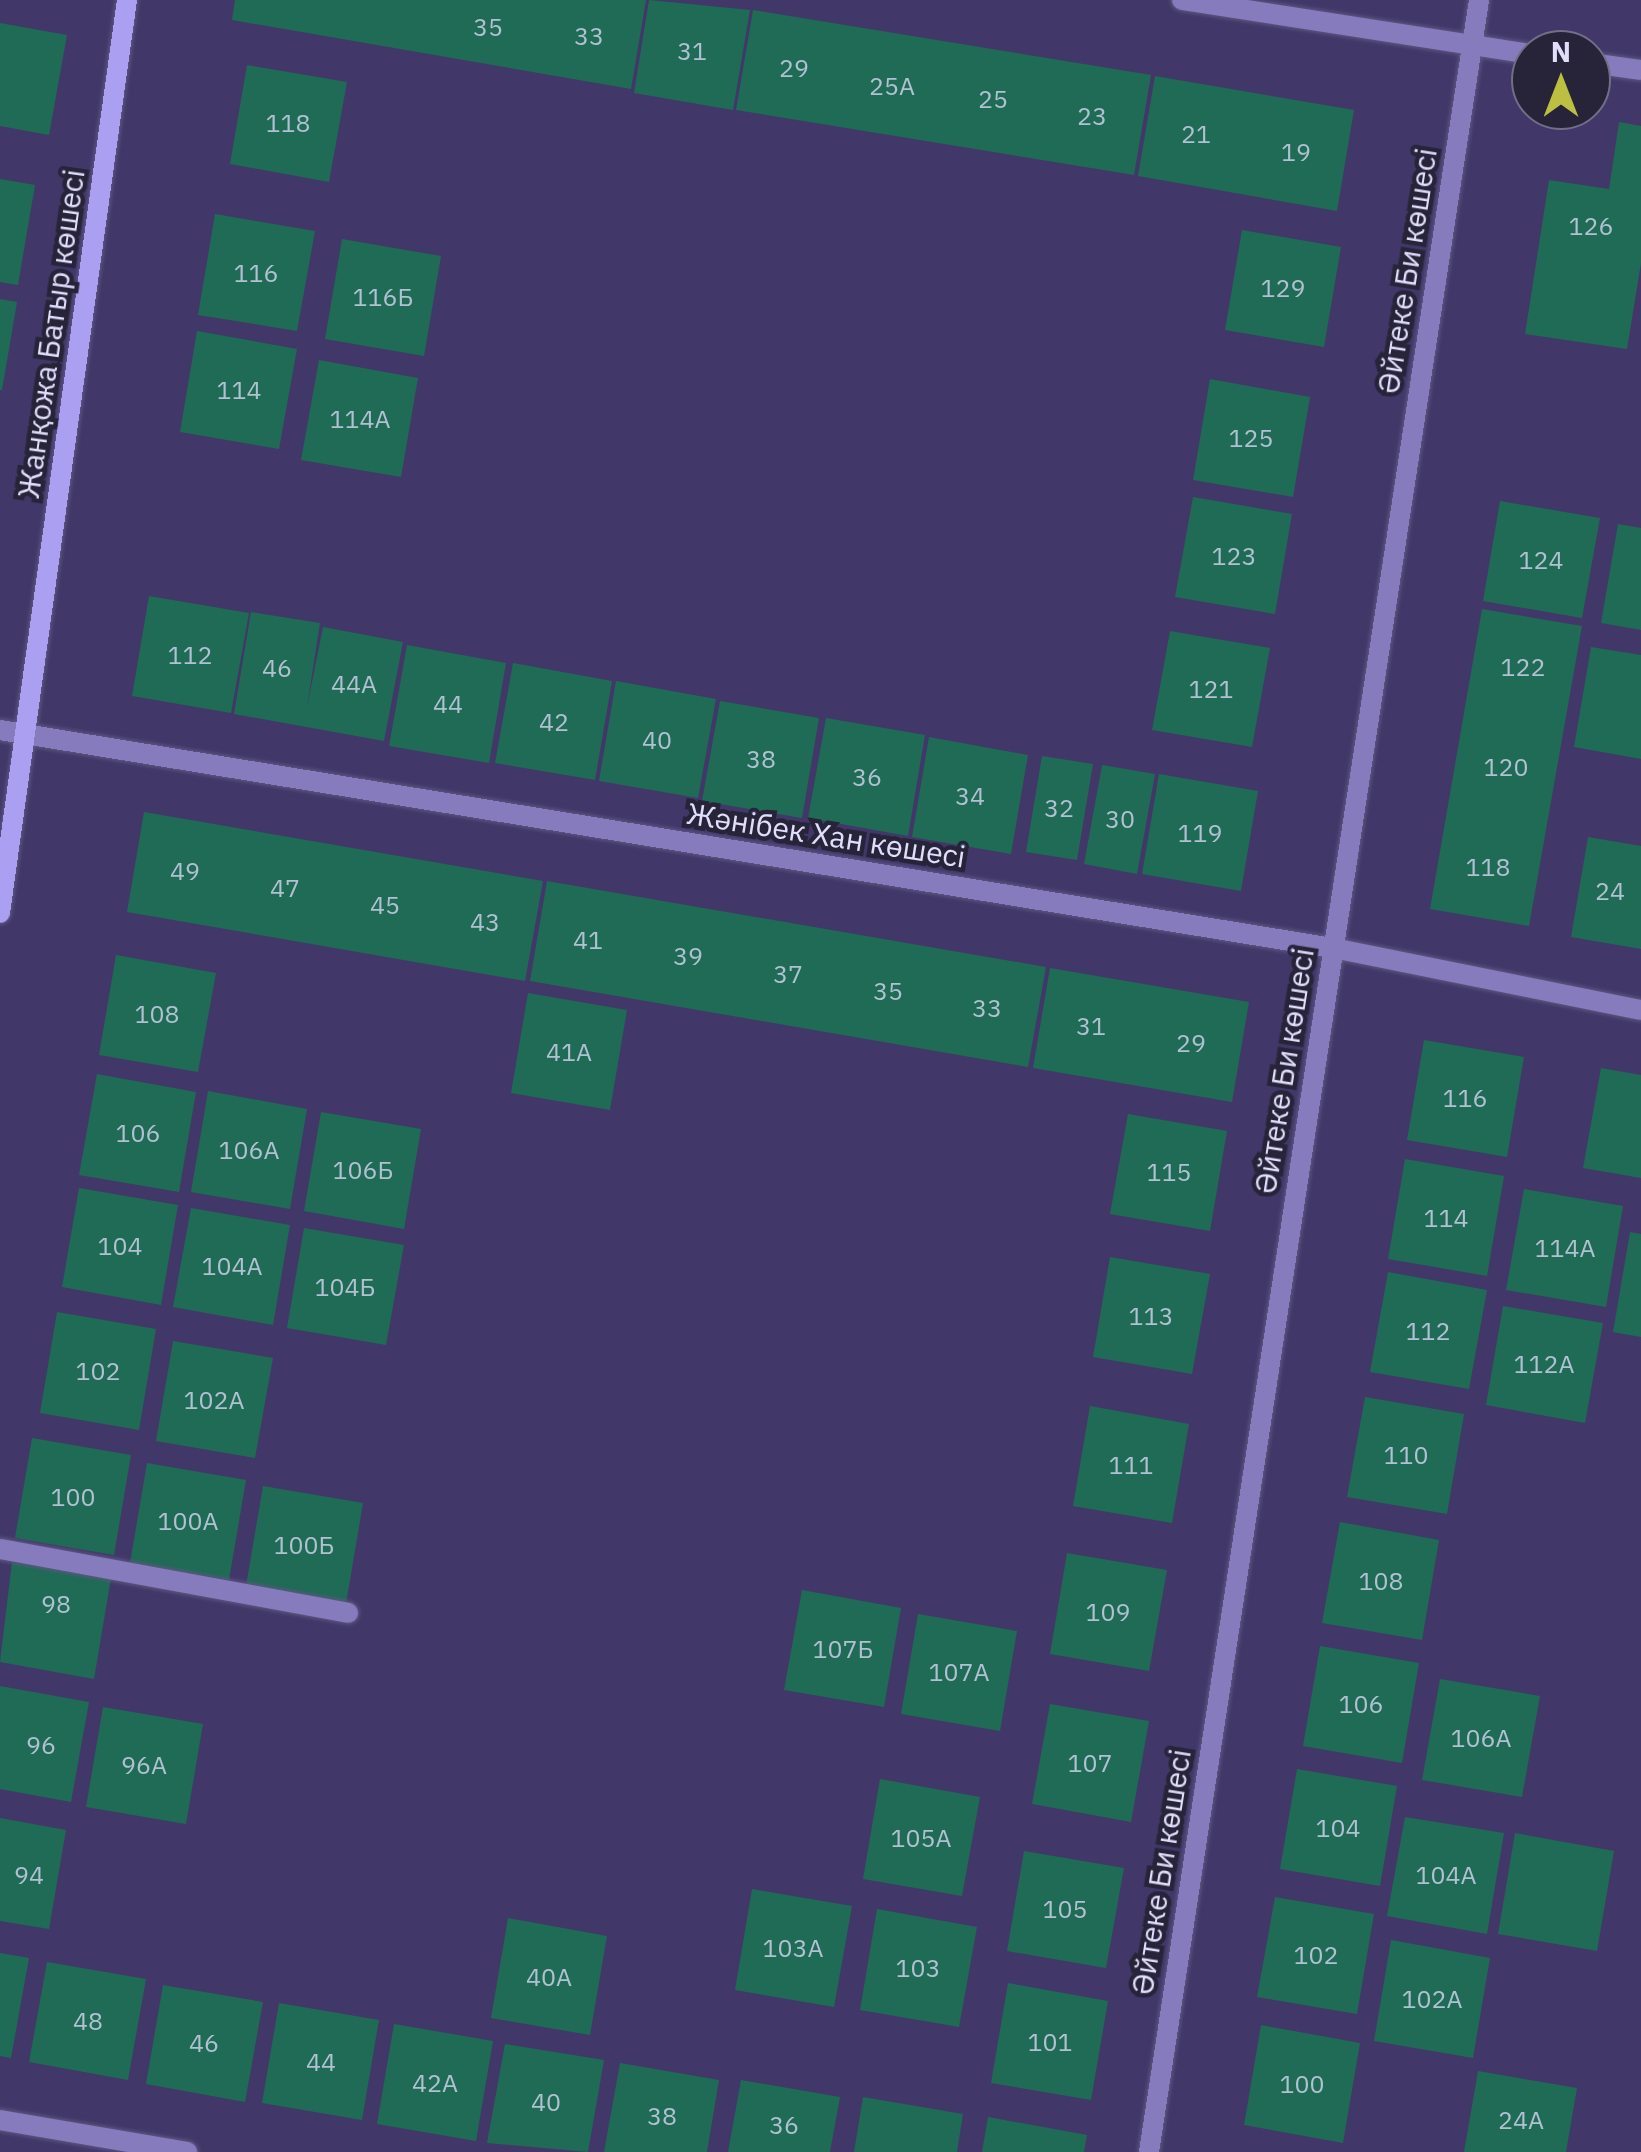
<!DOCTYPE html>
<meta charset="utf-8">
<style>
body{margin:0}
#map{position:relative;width:1641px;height:2152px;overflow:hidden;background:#413869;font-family:"IBM Plex Sans",sans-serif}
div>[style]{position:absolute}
.building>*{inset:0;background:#1f6b56}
.roads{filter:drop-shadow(0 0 2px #5e5683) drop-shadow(0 0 2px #5e5683)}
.minor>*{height:20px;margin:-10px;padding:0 10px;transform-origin:10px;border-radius:10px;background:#857bbd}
.tertiary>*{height:20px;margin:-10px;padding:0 10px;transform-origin:10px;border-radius:10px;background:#857bbd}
.secondary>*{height:20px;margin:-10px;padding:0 10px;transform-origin:10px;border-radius:10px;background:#ab9ff2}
span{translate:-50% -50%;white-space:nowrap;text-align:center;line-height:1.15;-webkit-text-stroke:9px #27243a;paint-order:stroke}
.number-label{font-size:25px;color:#b0c1d2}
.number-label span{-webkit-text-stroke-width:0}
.street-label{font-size:30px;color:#e1defc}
.north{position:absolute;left:1511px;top:30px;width:100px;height:100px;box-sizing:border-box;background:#27243a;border:2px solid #716e88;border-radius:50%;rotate:0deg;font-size:28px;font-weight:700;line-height:40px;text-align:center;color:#e1defc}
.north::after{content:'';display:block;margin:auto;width:35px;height:45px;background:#bdbf43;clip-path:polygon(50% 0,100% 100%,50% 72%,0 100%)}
</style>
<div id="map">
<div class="building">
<i style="clip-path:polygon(235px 0,646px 0,631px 89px,232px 20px)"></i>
<i style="clip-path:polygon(649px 0,750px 10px,733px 110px,634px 93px)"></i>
<i style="clip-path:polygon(753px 10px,1151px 75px,1134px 175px,736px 110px)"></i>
<i style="clip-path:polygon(0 23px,67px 35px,49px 135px,0 126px)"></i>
<i style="clip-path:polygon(247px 65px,347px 82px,329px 182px,230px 164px)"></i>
<i style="clip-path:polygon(1155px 76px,1354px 110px,1337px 211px,1138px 176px)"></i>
<i style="clip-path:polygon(1619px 122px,1641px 126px,1641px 263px,1627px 349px,1525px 334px,1549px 180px,1609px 189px)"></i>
<i style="clip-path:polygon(0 179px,35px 185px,18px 285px,0 282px)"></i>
<i style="clip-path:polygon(215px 214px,315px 231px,297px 331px,198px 315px)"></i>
<i style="clip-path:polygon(1242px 230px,1341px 247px,1324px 347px,1225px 330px)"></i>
<i style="clip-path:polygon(342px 239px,441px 256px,424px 356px,325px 339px)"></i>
<i style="clip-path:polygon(0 299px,17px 302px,2px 390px,0 390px)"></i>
<i style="clip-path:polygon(197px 331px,297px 349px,279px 449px,180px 432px)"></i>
<i style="clip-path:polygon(319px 360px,418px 378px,401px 477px,301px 460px)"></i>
<i style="clip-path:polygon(1210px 379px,1310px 397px,1293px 497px,1193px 480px)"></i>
<i style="clip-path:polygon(1193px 497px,1292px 514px,1275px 614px,1175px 597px)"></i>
<i style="clip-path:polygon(1500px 501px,1600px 518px,1582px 618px,1483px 601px)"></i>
<i style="clip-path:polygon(1618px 524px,1641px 528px,1641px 630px,1601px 623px)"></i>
<i style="clip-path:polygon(149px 596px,249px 613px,231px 713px,132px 696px)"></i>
<i style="clip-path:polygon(1482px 609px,1582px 626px,1529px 926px,1430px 909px)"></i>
<i style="clip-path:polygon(251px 612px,320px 623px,307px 707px,323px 627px,403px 642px,384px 741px,234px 714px)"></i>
<i style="clip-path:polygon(1170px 631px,1270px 648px,1252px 747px,1152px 730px)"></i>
<i style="clip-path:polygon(407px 645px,506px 663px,489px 763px,389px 746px)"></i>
<i style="clip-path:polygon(1591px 647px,1641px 655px,1641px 759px,1574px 747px)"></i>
<i style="clip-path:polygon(513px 663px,612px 681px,595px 780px,495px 763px)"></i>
<i style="clip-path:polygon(616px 681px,716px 699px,698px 798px,599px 781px)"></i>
<i style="clip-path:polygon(720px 701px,819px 718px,802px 818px,702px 801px)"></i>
<i style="clip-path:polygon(826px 718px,925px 735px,908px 836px,808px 818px)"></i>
<i style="clip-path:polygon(929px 737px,1028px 755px,1011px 854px,912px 837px)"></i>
<i style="clip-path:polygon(1042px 756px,1093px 764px,1077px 860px,1026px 852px)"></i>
<i style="clip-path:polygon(1102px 765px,1155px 774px,1137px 874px,1084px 864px)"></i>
<i style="clip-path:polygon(1159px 774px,1258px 791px,1241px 891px,1142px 874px)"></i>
<i style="clip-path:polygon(144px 812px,543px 881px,525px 981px,127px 912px)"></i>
<i style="clip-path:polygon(1588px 837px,1641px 846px,1641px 949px,1571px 937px)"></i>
<i style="clip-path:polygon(547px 881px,1046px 967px,1028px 1067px,530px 981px)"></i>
<i style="clip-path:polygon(116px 955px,216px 973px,198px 1072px,99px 1055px)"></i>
<i style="clip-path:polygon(1050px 968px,1249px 1002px,1232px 1102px,1033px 1068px)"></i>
<i style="clip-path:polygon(528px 993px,627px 1010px,610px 1110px,511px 1093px)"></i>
<i style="clip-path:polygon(1424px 1040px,1524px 1057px,1507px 1157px,1407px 1140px)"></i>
<i style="clip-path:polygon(1601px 1068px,1641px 1075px,1641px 1178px,1583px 1168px)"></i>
<i style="clip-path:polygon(97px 1074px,196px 1092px,179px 1192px,79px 1175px)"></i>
<i style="clip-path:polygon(208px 1091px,307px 1109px,290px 1209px,191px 1192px)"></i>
<i style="clip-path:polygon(321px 1112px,421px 1129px,404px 1229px,304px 1211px)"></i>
<i style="clip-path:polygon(1128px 1114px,1227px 1131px,1210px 1231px,1110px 1214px)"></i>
<i style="clip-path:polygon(1405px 1159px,1504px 1176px,1487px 1276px,1388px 1259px)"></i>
<i style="clip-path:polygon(79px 1188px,178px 1205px,161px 1305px,62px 1287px)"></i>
<i style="clip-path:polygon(1524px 1189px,1623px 1206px,1606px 1307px,1506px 1290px)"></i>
<i style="clip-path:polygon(191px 1208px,290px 1225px,273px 1325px,173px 1307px)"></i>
<i style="clip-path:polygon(304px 1228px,404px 1245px,386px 1345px,287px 1328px)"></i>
<i style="clip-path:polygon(1630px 1232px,1641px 1234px,1641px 1337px,1613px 1332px)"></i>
<i style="clip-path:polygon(1110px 1257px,1210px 1274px,1192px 1374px,1093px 1357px)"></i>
<i style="clip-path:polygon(1388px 1272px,1487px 1290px,1469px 1389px,1370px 1372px)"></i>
<i style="clip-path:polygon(1503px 1306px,1603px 1323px,1585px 1423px,1486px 1405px)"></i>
<i style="clip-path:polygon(57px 1312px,156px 1329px,139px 1430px,40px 1413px)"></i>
<i style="clip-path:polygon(173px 1341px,273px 1358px,255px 1458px,156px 1441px)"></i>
<i style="clip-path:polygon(1365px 1397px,1464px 1414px,1447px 1514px,1347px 1497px)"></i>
<i style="clip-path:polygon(1090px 1406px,1189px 1424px,1172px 1523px,1073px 1506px)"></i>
<i style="clip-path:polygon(32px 1438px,131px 1455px,114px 1555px,15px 1538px)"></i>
<i style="clip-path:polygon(147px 1463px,246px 1480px,229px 1580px,130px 1563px)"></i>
<i style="clip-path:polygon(263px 1486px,363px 1503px,346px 1604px,246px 1586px)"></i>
<i style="clip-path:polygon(1340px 1522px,1439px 1540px,1422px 1640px,1322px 1623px)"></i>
<i style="clip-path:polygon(1067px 1553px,1167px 1570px,1149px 1671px,1050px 1654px)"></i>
<i style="clip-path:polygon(12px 1562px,111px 1578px,94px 1679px,0 1662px)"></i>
<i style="clip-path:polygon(802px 1590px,901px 1608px,884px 1707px,784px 1690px)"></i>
<i style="clip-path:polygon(918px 1614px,1017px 1631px,1000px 1731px,901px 1714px)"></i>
<i style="clip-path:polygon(1320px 1646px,1419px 1663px,1402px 1763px,1303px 1746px)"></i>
<i style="clip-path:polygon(1440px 1679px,1540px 1696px,1522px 1797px,1422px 1780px)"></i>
<i style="clip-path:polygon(0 1686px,89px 1702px,71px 1802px,0 1789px)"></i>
<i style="clip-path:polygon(1050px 1704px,1149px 1721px,1131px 1822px,1032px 1804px)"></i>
<i style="clip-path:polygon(103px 1707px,203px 1724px,186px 1824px,86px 1807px)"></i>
<i style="clip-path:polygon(1297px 1769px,1397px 1786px,1380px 1886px,1280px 1869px)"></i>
<i style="clip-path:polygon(880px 1779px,980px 1797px,962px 1896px,863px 1879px)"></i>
<i style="clip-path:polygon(1405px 1817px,1504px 1833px,1487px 1934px,1387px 1916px)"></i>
<i style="clip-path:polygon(0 1818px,66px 1830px,49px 1929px,0 1921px)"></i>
<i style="clip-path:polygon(1515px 1833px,1614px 1851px,1597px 1951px,1498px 1934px)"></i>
<i style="clip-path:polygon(1024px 1851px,1124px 1868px,1106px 1968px,1007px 1951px)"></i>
<i style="clip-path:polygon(752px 1889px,852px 1906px,834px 2007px,735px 1990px)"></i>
<i style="clip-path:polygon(1275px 1897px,1374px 1914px,1357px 2014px,1257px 1997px)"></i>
<i style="clip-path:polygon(877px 1909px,977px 1927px,959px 2027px,860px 2010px)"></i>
<i style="clip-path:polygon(508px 1918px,607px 1936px,590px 2035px,491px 2018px)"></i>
<i style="clip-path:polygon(1391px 1940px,1490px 1958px,1473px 2058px,1374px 2041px)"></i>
<i style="clip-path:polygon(0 1953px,29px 1958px,11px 2058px,0 2056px)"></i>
<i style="clip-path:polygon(47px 1962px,146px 1979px,128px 2080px,29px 2062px)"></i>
<i style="clip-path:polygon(1008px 1983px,1108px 2001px,1091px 2100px,991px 2083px)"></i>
<i style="clip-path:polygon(163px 1985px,263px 2002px,245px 2102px,146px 2084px)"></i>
<i style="clip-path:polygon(279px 2003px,379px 2020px,362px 2120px,262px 2103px)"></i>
<i style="clip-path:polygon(394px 2024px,493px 2041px,476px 2141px,377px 2124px)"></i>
<i style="clip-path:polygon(1261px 2025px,1360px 2043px,1343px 2143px,1244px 2125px)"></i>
<i style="clip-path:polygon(505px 2044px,604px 2060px,588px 2152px,487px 2143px)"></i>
<i style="clip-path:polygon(620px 2063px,719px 2080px,707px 2152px,604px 2152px)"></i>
<i style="clip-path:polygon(1478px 2071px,1577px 2088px,1566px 2152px,1464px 2152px)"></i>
<i style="clip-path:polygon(741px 2080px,840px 2097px,830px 2152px,728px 2152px)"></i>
<i style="clip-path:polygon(863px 2097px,963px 2114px,957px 2152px,854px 2152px)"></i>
<i style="clip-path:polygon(988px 2117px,1087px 2135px,1084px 2152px,982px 2152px)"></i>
</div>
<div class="roads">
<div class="minor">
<i style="left:1182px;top:0;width:353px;rotate:8.8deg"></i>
<i style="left:1591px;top:63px;width:50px;rotate:8deg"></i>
<i style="left:0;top:730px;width:1351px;rotate:9.29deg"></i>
<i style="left:1333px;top:948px;width:314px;rotate:11.4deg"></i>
<i style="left:0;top:1549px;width:354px;rotate:10.4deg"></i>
<i style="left:1149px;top:2152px;width:2177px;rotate:-81.28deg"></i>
</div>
<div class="tertiary">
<i style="left:0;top:2120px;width:190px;rotate:9.7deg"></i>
</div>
<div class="secondary">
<i style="left:0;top:913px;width:922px;rotate:-82.08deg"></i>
</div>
</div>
<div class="number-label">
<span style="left:488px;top:27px">35</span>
<span style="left:589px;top:36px">33</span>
<span style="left:692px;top:51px">31</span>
<span style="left:794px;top:68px">29</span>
<span style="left:892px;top:86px">25А</span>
<span style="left:993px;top:99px">25</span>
<span style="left:1092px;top:116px">23</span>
<span style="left:288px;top:123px">118</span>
<span style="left:1196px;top:134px">21</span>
<span style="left:1296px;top:152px">19</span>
<span style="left:1591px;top:226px">126</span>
<span style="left:256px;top:273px">116</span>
<span style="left:1283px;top:288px">129</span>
<span style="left:383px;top:297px">116Б</span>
<span style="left:239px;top:390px">114</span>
<span style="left:360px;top:419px">114А</span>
<span style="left:1251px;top:438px">125</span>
<span style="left:1234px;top:556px">123</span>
<span style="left:1541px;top:560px">124</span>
<span style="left:190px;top:655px">112</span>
<span style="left:1523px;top:667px">122</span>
<span style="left:277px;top:668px">46</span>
<span style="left:354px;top:684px">44А</span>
<span style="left:1211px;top:689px">121</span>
<span style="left:448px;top:704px">44</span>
<span style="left:554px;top:722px">42</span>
<span style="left:657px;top:740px">40</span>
<span style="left:761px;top:759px">38</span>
<span style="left:1506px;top:767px">120</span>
<span style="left:867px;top:777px">36</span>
<span style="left:970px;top:796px">34</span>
<span style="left:1059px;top:808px">32</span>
<span style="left:1120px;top:819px">30</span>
<span style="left:1200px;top:833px">119</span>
<span style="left:1488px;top:867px">118</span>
<span style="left:185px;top:871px">49</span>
<span style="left:285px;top:888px">47</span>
<span style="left:1610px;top:891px">24</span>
<span style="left:385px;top:905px">45</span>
<span style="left:485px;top:922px">43</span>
<span style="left:588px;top:940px">41</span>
<span style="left:688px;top:956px">39</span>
<span style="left:788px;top:974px">37</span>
<span style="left:888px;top:991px">35</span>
<span style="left:987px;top:1008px">33</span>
<span style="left:157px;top:1014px">108</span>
<span style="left:1091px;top:1026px">31</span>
<span style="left:1191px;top:1043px">29</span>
<span style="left:569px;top:1052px">41А</span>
<span style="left:1465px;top:1098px">116</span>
<span style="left:138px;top:1133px">106</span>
<span style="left:249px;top:1150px">106А</span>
<span style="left:363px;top:1170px">106Б</span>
<span style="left:1169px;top:1172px">115</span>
<span style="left:1446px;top:1218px">114</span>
<span style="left:120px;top:1246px">104</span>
<span style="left:1565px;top:1248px">114А</span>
<span style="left:232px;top:1266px">104А</span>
<span style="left:345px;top:1287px">104Б</span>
<span style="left:1151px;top:1316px">113</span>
<span style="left:1428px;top:1331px">112</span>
<span style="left:1544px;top:1364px">112А</span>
<span style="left:98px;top:1371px">102</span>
<span style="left:214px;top:1400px">102А</span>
<span style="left:1406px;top:1455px">110</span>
<span style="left:1131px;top:1465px">111</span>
<span style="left:73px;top:1497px">100</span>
<span style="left:188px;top:1521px">100А</span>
<span style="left:304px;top:1545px">100Б</span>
<span style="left:1381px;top:1581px">108</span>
<span style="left:56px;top:1604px">98</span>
<span style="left:1108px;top:1612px">109</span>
<span style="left:843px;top:1649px">107Б</span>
<span style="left:959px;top:1672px">107А</span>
<span style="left:1361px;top:1704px">106</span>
<span style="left:1481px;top:1738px">106А</span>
<span style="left:41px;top:1745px">96</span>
<span style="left:1090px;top:1763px">107</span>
<span style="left:144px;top:1765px">96А</span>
<span style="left:1338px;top:1828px">104</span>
<span style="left:921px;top:1838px">105А</span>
<span style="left:29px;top:1875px">94</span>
<span style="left:1446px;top:1875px">104А</span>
<span style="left:1065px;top:1909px">105</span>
<span style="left:793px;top:1948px">103А</span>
<span style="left:1316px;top:1955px">102</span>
<span style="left:918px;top:1968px">103</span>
<span style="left:549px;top:1977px">40А</span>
<span style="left:1432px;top:1999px">102А</span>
<span style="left:88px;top:2021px">48</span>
<span style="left:1050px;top:2042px">101</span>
<span style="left:204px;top:2043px">46</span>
<span style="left:321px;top:2062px">44</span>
<span style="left:435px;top:2083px">42А</span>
<span style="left:1302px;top:2084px">100</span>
<span style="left:546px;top:2102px">40</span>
<span style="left:662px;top:2116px">38</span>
<span style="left:1521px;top:2120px">24А</span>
<span style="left:784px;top:2125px">36</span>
</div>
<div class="street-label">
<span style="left:1407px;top:271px;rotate:-81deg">Әйтеке Би көшесі</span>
<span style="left:51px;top:334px;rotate:-82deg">Жанқожа Батыр көшесі</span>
<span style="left:826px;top:835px;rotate:9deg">Жәнібек Хан көшесі</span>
<span style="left:1284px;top:1071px;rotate:-81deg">Әйтеке Би көшесі</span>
<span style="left:1161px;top:1872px;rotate:-81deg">Әйтеке Би көшесі</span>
</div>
<div class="north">N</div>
</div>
